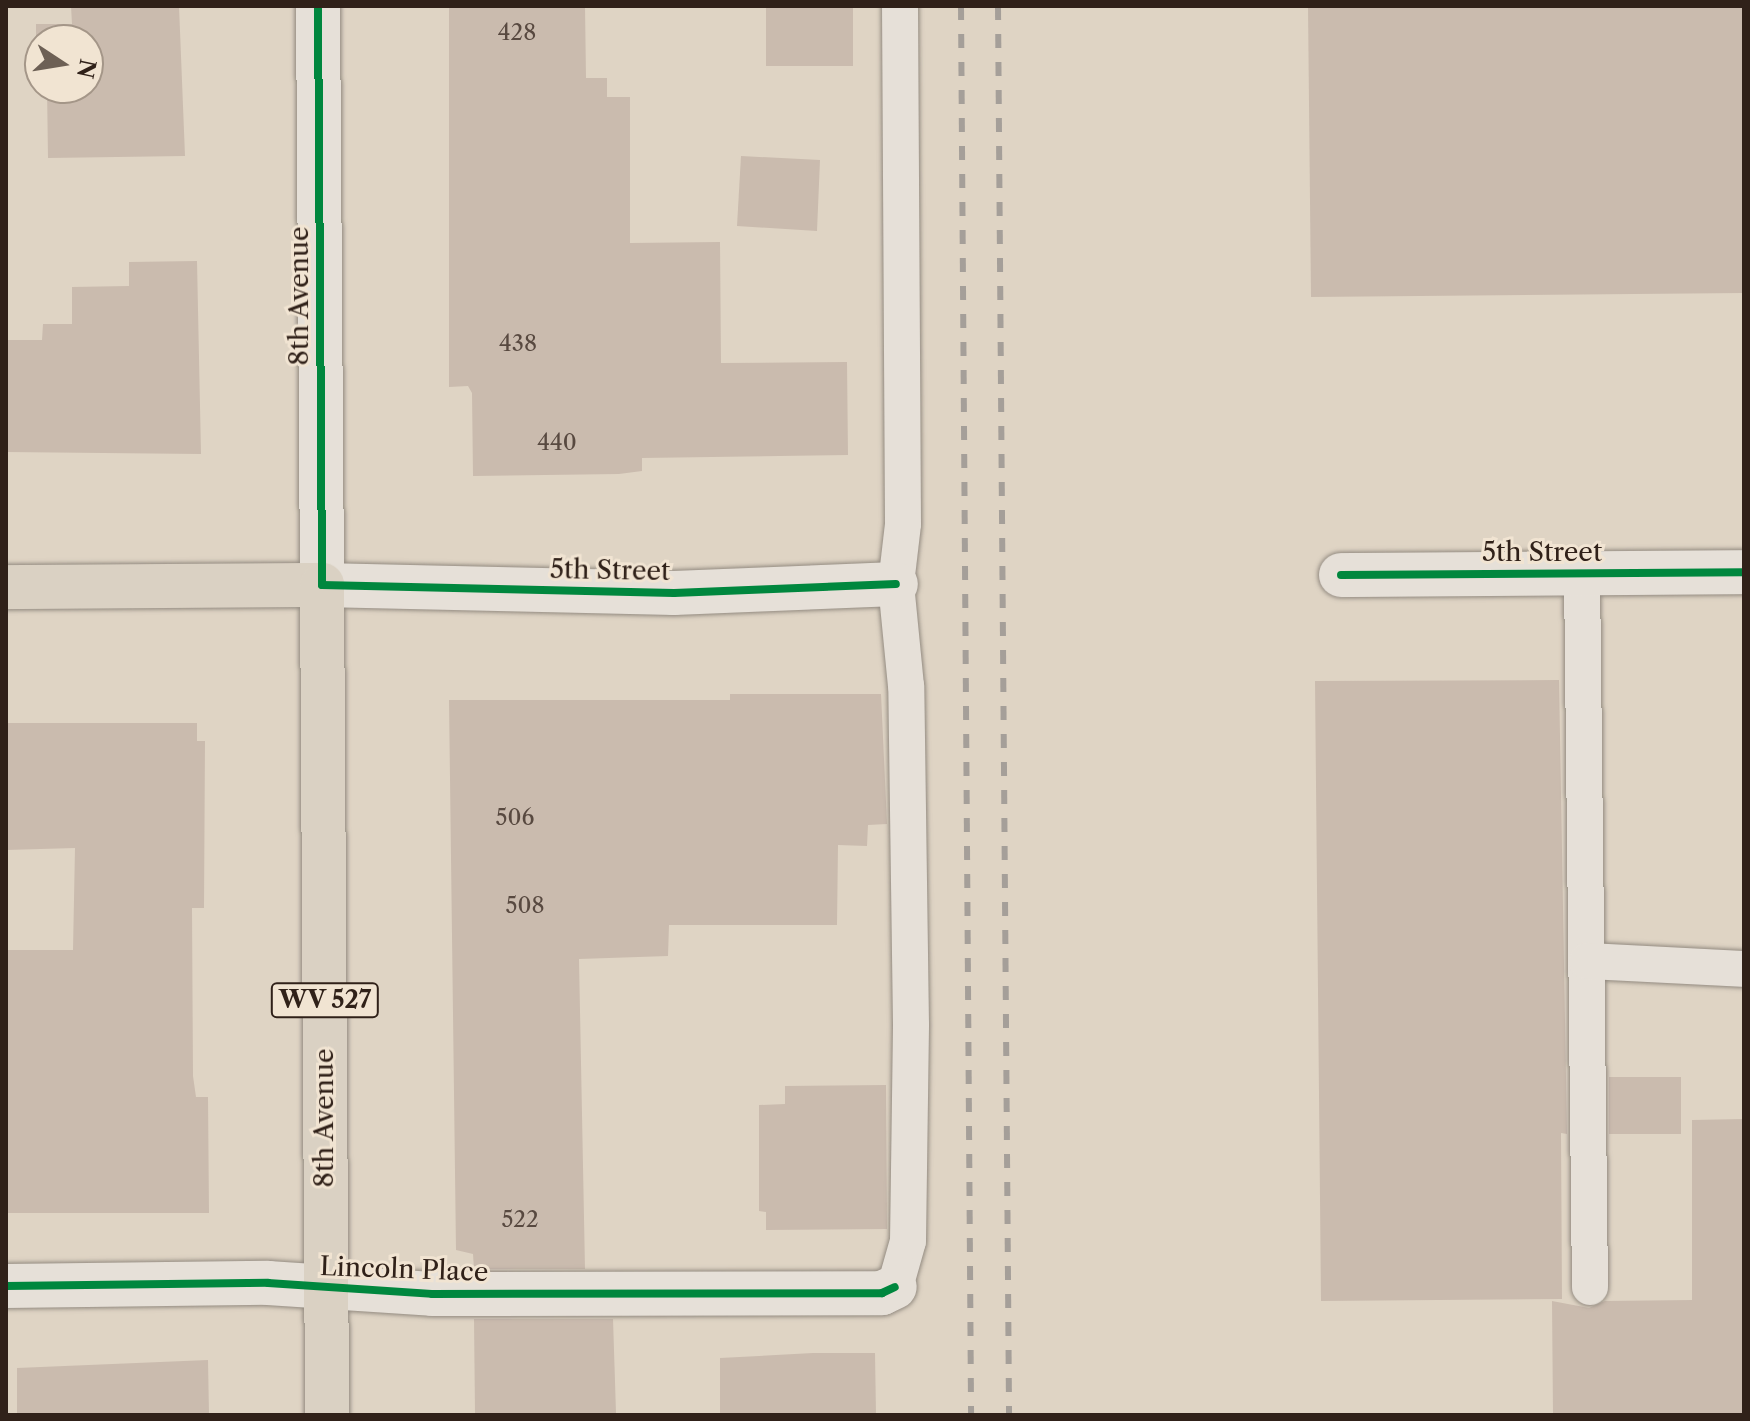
<!DOCTYPE html>
<style>
body{margin:0}
#map{position:relative;width:1750px;height:1421px;overflow:hidden;background:#dfd4c4;font-family:"Libre Caslon Text",serif}
div>[style]{position:absolute}
.building>*{inset:0;background:#cabbae}
.roads{filter:drop-shadow(0 0 2px #938b81) drop-shadow(0 0 2px #938b81)}
.lane>*{height:36px;margin:-18px;padding:0 18px;transform-origin:18px;border-radius:18px;background:#e6e0d8}
.street>*{height:44px;margin:-22px;padding:0 22px;transform-origin:22px;border-radius:22px;background:#e6e0d8}
.secondary>*{height:44px;margin:-22px;padding:0 22px;transform-origin:22px;border-radius:22px;background:#e6e0d8}
.primary>*{height:44px;margin:-22px;padding:0 22px;transform-origin:22px;border-radius:22px;background:#dad1c3}
.rail>*{height:6px;margin-top:-3px;transform-origin:0;background:repeating-linear-gradient(90deg,#a59f99 0 14px,transparent 0 28px)}
.cycleway>*{height:8px;margin:-4px;padding:0 4px;transform-origin:4px;border-radius:4px;background:#00873e}
span{translate:-50% -50%;white-space:nowrap;text-align:center;line-height:1.15;-webkit-text-stroke:6px #f1e4d2;paint-order:stroke}
.number-label{font-size:22px;color:#584940}
.number-label span{-webkit-text-stroke-width:0}
.shield-label span{padding:2px 6px;background:#f1e4d2;border:2px solid;border-radius:6px;-webkit-text-stroke-width:0}
.shield-label{font-size:24px;color:#302119;font-weight:700}
.street-label{font-size:26px;color:#302119}
.frame{position:absolute;inset:0;border:8px solid #302119;pointer-events:none}
.north{position:absolute;left:24px;top:24px;width:80px;height:80px;box-sizing:border-box;background:#f1e4d2;border:2px solid #a49688;border-radius:50%;rotate:102deg;font-size:22px;font-weight:700;line-height:32px;text-align:center;color:#302119}
.north::after{content:'';display:block;margin:auto;width:28px;height:36px;background:#6d6055;clip-path:polygon(50% 0,100% 100%,50% 72%,0 100%)}
</style>
<div id="map">
<div class="building">
<i style="clip-path:polygon(71px 6px,179px 6px,185px 156px,48px 158px,47px 88px,88px 88px,88px 40px,40px 40px,36px 72px,36px 24px,72px 24px)"></i>
<i style="clip-path:polygon(449px 6px,585px 6px,586px 78px,607px 78px,607px 97px,630px 97px,630px 243px,720px 242px,721px 363px,847px 362px,848px 455px,642px 458px,642px 471px,619px 474px,473px 476px,472px 393px,468px 386px,449px 387px)"></i>
<i style="clip-path:polygon(766px 6px,853px 6px,853px 66px,766px 66px)"></i>
<i style="clip-path:polygon(1308px 6px,1744px 6px,1744px 293px,1311px 297px)"></i>
<i style="clip-path:polygon(741px 156px,820px 160px,817px 231px,737px 226px)"></i>
<i style="clip-path:polygon(197px 261px,201px 454px,6px 452px,6px 340px,42px 340px,43px 324px,72px 324px,72px 287px,129px 286px,129px 262px)"></i>
<i style="clip-path:polygon(1559px 680px,1567px 1134px,1561px 1133px,1562px 1299px,1321px 1301px,1315px 681px)"></i>
<i style="clip-path:polygon(730px 694px,881px 694px,887px 824px,868px 825px,867px 846px,838px 845px,837px 925px,669px 925px,668px 956px,579px 959px,585px 1269px,474px 1269px,473px 1254px,456px 1250px,449px 700px,730px 700px)"></i>
<i style="clip-path:polygon(6px 723px,197px 723px,197px 741px,205px 741px,204px 908px,192px 908px,193px 1076px,196px 1097px,208px 1097px,209px 1213px,6px 1213px,6px 950px,73px 950px,75px 848px,6px 850px)"></i>
<i style="clip-path:polygon(1609px 1077px,1681px 1077px,1681px 1134px,1609px 1134px)"></i>
<i style="clip-path:polygon(886px 1085px,887px 1229px,766px 1230px,766px 1212px,759px 1211px,759px 1105px,785px 1104px,785px 1086px)"></i>
<i style="clip-path:polygon(1744px 1119px,1744px 1415px,1553px 1415px,1552px 1301px,1589px 1308px,1605px 1301px,1692px 1300px,1692px 1120px)"></i>
<i style="clip-path:polygon(474px 1319px,613px 1319px,616px 1413px,475px 1413px)"></i>
<i style="clip-path:polygon(813px 1353px,875px 1353px,876px 1415px,720px 1415px,720px 1358px)"></i>
<i style="clip-path:polygon(208px 1360px,209px 1415px,17px 1415px,17px 1368px)"></i>
</div>
<div class="roads">
<div class="lane">
<i style="left:1582px;top:573px;width:714px;rotate:89.36deg"></i>
<i style="left:1587px;top:961px;width:157px;rotate:2.9deg"></i>
<i style="left:895px;top:1287px;width:48px;rotate:-74.2deg"></i>
<i style="left:908px;top:1241px;width:216px;rotate:-89.2deg"></i>
<i style="left:911px;top:1025px;width:339px;rotate:-90.8deg"></i>
<i style="left:906px;top:686px;width:102px;rotate:-95.6deg"></i>
<i style="left:896px;top:584px;width:60px;rotate:-83.3deg"></i>
<i style="left:903px;top:524px;width:518px;rotate:-90.33deg"></i>
</div>
<div class="street">
<i style="left:1341px;top:575px;width:403px;rotate:-0.4deg"></i>
<i style="left:322px;top:585px;width:352px;rotate:1.3deg"></i>
<i style="left:674px;top:593px;width:222px;rotate:-2.3deg"></i>
<i style="left:6px;top:1286px;width:262px;rotate:-0.7deg"></i>
<i style="left:268px;top:1283px;width:164px;rotate:3.8deg"></i>
<i style="left:432px;top:1294px;width:450px;rotate:-0.1deg"></i>
<i style="left:882px;top:1293px;width:14px;rotate:-25deg"></i>
</div>
<div class="secondary">
<i style="left:318px;top:6px;width:579px;rotate:89.6deg"></i>
</div>
<div class="primary">
<i style="left:6px;top:587px;width:316px;rotate:-0.4deg"></i>
<i style="left:322px;top:585px;width:830px;rotate:89.65deg"></i>
</div>
</div>
<div class="rail">
<i style="left:961px;top:6px;width:1409px;rotate:89.59deg"></i>
<i style="left:998px;top:6px;width:1409px;rotate:89.55deg"></i>
</div>
<div class="cycleway">
<i style="left:318px;top:6px;width:579px;rotate:89.6deg"></i>
<i style="left:322px;top:585px;width:352px;rotate:1.3deg"></i>
<i style="left:674px;top:593px;width:222px;rotate:-2.3deg"></i>
<i style="left:1341px;top:575px;width:403px;rotate:-0.4deg"></i>
<i style="left:6px;top:1286px;width:262px;rotate:-0.7deg"></i>
<i style="left:268px;top:1283px;width:164px;rotate:3.8deg"></i>
<i style="left:432px;top:1294px;width:450px;rotate:-0.1deg"></i>
<i style="left:882px;top:1293px;width:14px;rotate:-25deg"></i>
</div>
<div class="number-label">
<span style="left:517px;top:33px">428</span>
<span style="left:518px;top:344px">438</span>
<span style="left:557px;top:443px">440</span>
<span style="left:515px;top:818px">506</span>
<span style="left:525px;top:906px">508</span>
<span style="left:520px;top:1220px">522</span>
</div>
<div class="shield-label">
<span style="left:325px;top:1000px">WV 527</span>
</div>
<div class="street-label">
<span style="left:300px;top:296px;rotate:-90deg">8th Avenue</span>
<span style="left:1542px;top:553px">5th Street</span>
<span style="left:610px;top:571px;rotate:1deg">5th Street</span>
<span style="left:325px;top:1118px;rotate:-90deg">8th Avenue</span>
<span style="left:404px;top:1270px;rotate:2deg">Lincoln Place</span>
</div>
<div class="frame"></div>
<div class="north">N</div>
</div>
